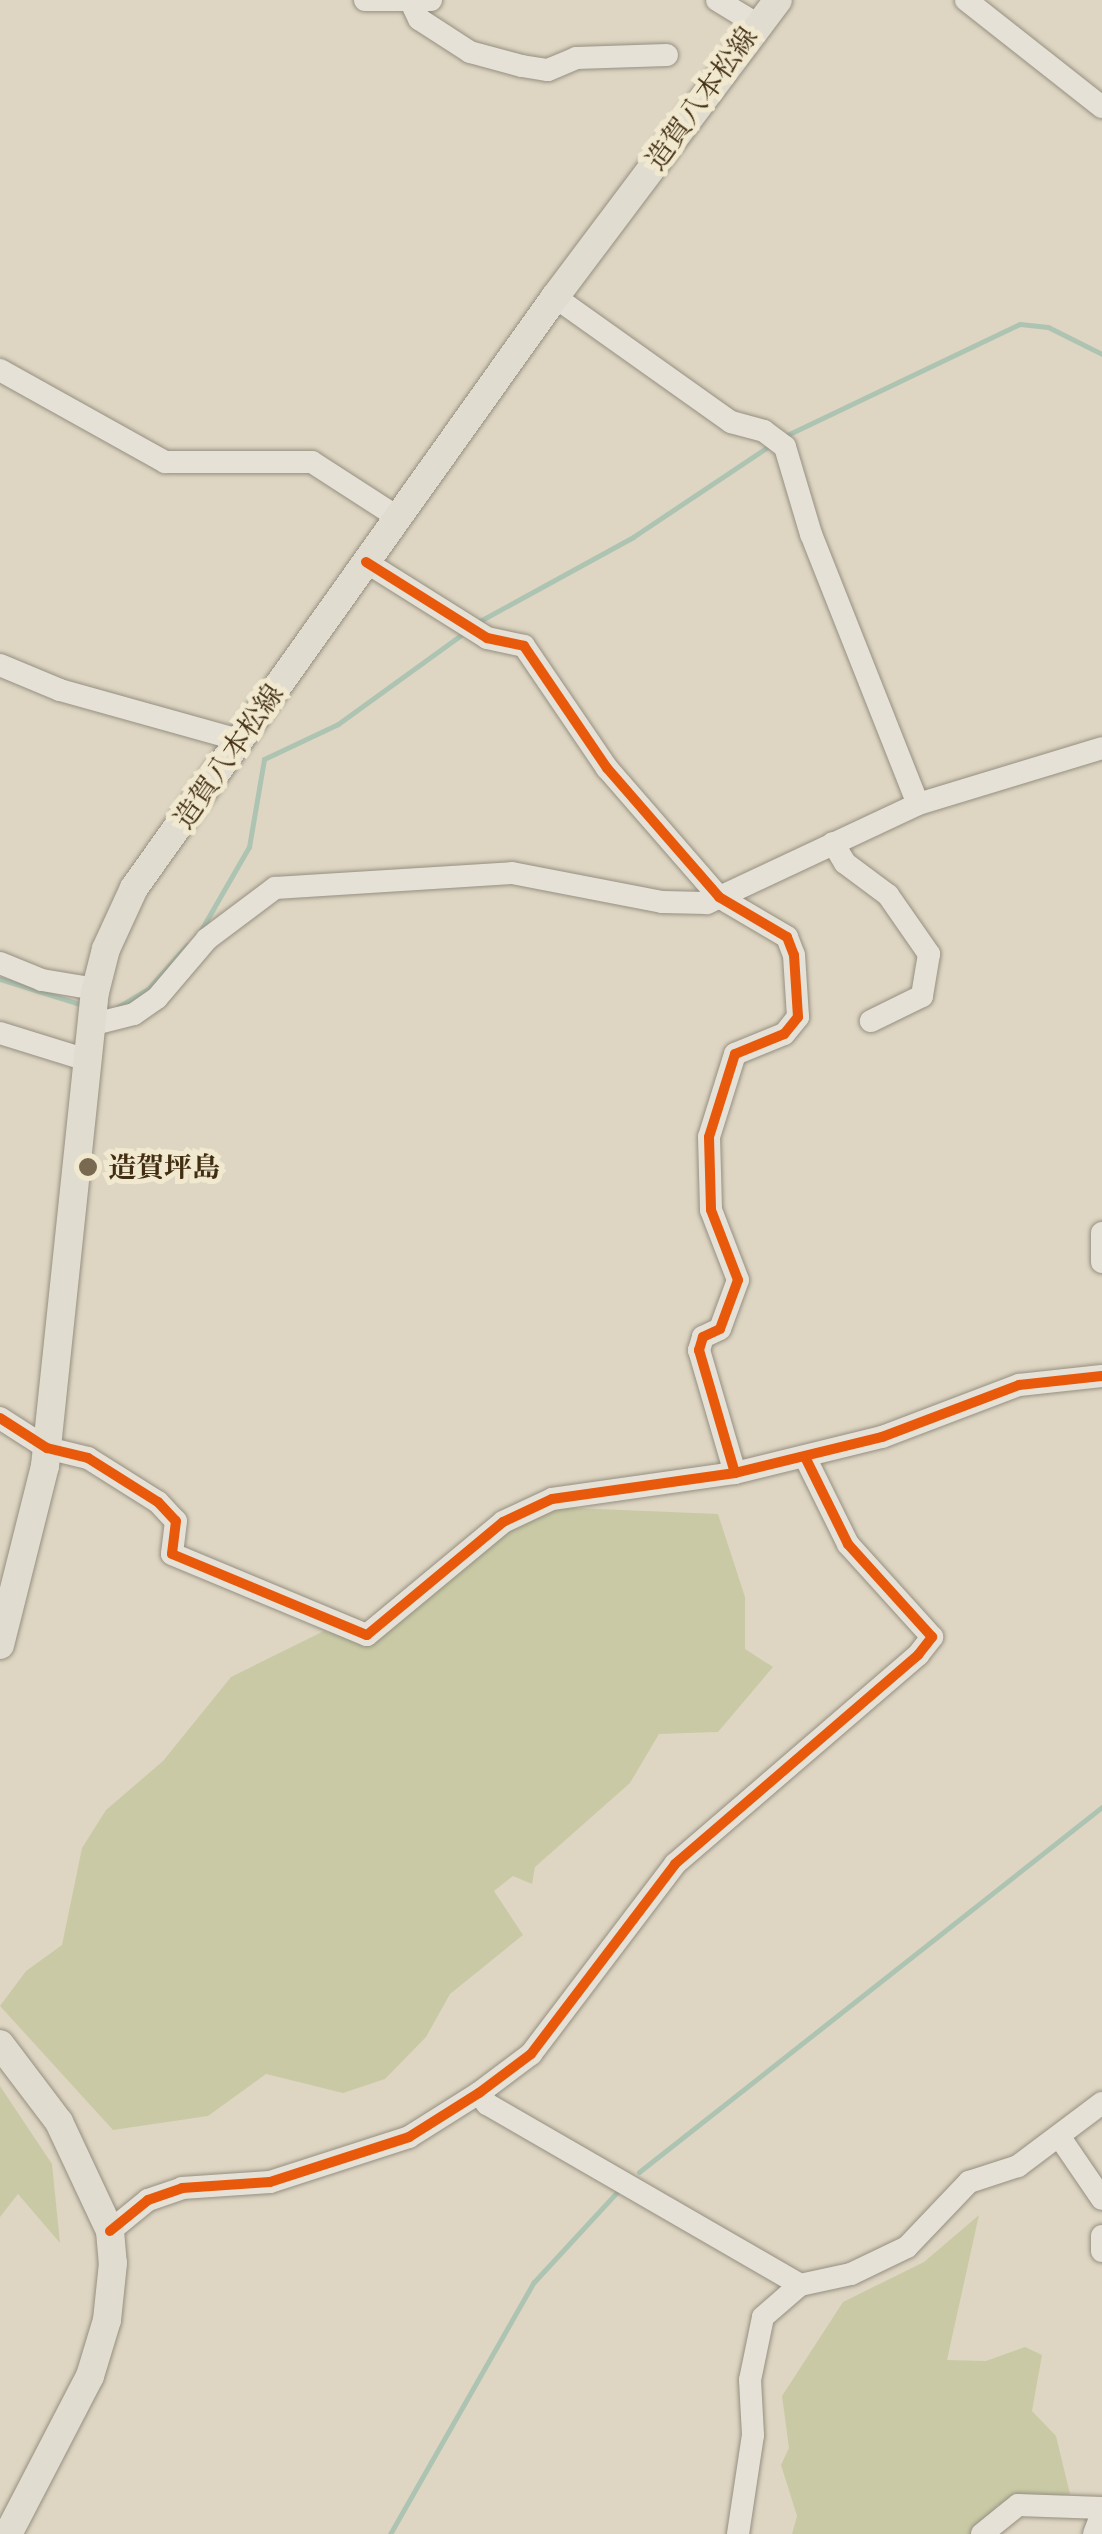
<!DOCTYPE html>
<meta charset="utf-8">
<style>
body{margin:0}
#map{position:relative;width:1102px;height:2534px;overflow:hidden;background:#ded6c2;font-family:"Libre Caslon Text","Noto Serif JP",serif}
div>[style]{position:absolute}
.green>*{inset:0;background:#c9caa5}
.stream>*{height:5px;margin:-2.5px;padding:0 2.5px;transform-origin:2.5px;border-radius:2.5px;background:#adc4b2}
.roads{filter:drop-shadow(0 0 2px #968f81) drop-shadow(0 0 2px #968f81)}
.minor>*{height:22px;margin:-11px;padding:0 11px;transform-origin:11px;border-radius:11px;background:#e5e1d7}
.major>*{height:28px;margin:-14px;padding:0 14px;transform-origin:14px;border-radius:14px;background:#e1dcd0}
.cycleway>*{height:10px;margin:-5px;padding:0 5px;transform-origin:5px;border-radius:5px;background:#e8590c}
.dots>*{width:28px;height:28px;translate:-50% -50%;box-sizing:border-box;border:5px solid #f1e8d0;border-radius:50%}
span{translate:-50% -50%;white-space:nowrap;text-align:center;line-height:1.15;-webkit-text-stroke:10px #f1e8d0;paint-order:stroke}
.street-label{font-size:28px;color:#412e12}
.poi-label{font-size:28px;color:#412e12;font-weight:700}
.left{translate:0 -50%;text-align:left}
</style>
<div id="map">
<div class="green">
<i style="clip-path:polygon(550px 1507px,718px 1514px,745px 1597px,745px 1649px,773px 1667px,718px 1732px,659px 1734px,630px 1783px,535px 1867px,532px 1884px,513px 1876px,494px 1891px,523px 1935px,450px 1994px,426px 2037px,385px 2079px,343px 2093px,266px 2074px,208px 2116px,113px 2130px,0 2006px,26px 1971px,62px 1945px,82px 1848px,106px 1810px,163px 1761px,231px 1677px,324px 1631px,369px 1643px,506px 1528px)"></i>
<i style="clip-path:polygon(0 2086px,52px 2164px,60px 2243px,18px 2194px,0 2217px)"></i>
<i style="clip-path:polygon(979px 2215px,947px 2360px,986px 2361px,1025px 2347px,1042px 2355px,1032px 2411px,1056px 2436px,1070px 2494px,998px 2505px,972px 2534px,792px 2534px,797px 2516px,781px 2465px,789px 2448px,782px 2396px,843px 2302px,924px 2262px)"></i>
</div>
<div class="stream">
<i style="left:785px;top:436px;width:260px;rotate:-25.5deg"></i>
<i style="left:1020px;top:324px;width:28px;rotate:6deg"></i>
<i style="left:1048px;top:327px;width:60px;rotate:26.6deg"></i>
<i style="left:478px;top:622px;width:177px;rotate:-28.7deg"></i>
<i style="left:633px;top:537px;width:167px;rotate:-33.8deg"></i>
<i style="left:201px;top:930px;width:96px;rotate:-60deg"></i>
<i style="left:249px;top:847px;width:89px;rotate:-80.3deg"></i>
<i style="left:264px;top:759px;width:82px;rotate:-25.3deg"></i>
<i style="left:338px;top:724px;width:157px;rotate:-35.9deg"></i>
<i style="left:0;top:979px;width:87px;rotate:17.4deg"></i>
<i style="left:118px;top:1007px;width:35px;rotate:-31deg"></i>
<i style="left:148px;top:989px;width:59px;rotate:-48.4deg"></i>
<i style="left:639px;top:2172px;width:590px;rotate:-38.25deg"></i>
<i style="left:390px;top:2534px;width:290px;rotate:-60.3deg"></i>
<i style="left:534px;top:2282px;width:125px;rotate:-47.3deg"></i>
</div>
<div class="roads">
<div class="minor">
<i style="left:365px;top:0;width:66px"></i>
<i style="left:717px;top:0;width:44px;rotate:31.2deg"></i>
<i style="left:966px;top:0;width:173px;rotate:38.2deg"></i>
<i style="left:412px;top:4px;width:17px;rotate:65deg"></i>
<i style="left:419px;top:19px;width:61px;rotate:32.9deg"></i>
<i style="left:470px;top:52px;width:54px;rotate:15.1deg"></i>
<i style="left:522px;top:66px;width:26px;rotate:9deg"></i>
<i style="left:548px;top:70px;width:30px;rotate:-23deg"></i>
<i style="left:576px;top:58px;width:91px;rotate:-1.9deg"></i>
<i style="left:555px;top:297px;width:216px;rotate:35.4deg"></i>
<i style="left:731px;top:422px;width:34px;rotate:15deg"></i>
<i style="left:764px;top:431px;width:26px;rotate:37deg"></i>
<i style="left:785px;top:447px;width:91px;rotate:73.4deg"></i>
<i style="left:811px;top:534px;width:290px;rotate:68.4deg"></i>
<i style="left:0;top:370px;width:189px;rotate:29.1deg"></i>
<i style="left:165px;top:462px;width:147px"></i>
<i style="left:312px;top:462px;width:101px;rotate:32.9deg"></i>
<i style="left:366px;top:562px;width:143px;rotate:32.1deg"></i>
<i style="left:487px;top:638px;width:38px;rotate:12deg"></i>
<i style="left:524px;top:646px;width:148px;rotate:55.8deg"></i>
<i style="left:607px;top:768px;width:171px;rotate:49deg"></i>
<i style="left:719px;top:897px;width:79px;rotate:30.5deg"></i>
<i style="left:787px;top:937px;width:19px;rotate:69deg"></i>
<i style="left:794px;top:955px;width:62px;rotate:86.3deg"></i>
<i style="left:798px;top:1017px;width:22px;rotate:129deg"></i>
<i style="left:784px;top:1034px;width:53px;rotate:157.8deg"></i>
<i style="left:735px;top:1054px;width:87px;rotate:107.4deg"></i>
<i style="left:709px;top:1137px;width:73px;rotate:88.4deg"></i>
<i style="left:711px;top:1210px;width:75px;rotate:68.9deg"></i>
<i style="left:738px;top:1280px;width:52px;rotate:110.2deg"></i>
<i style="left:720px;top:1329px;width:19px;rotate:155deg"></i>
<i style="left:703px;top:1337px;width:14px;rotate:107deg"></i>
<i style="left:699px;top:1350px;width:128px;rotate:73.7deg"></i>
<i style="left:0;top:665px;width:65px;rotate:22.6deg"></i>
<i style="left:60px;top:690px;width:186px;rotate:15.6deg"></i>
<i style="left:833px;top:843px;width:23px;rotate:59deg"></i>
<i style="left:845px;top:863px;width:54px;rotate:36.7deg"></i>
<i style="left:888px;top:895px;width:72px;rotate:55.2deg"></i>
<i style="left:929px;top:954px;width:43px;rotate:99.5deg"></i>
<i style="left:922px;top:996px;width:57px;rotate:153.9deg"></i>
<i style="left:0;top:963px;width:45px;rotate:22deg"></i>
<i style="left:42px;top:980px;width:55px;rotate:9.5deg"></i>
<i style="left:90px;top:1025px;width:45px;rotate:-14deg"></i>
<i style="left:134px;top:1014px;width:28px;rotate:-35deg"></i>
<i style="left:157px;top:998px;width:77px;rotate:-49.7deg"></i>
<i style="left:207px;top:939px;width:85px;rotate:-36.9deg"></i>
<i style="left:275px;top:888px;width:237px;rotate:-3.6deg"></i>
<i style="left:512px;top:873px;width:153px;rotate:10.9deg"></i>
<i style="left:662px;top:902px;width:45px;rotate:1.3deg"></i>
<i style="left:707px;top:903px;width:233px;rotate:-25.1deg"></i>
<i style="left:918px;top:804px;width:192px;rotate:-16.9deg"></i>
<i style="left:0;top:1033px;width:91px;rotate:17.2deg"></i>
<i style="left:1102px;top:1233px;width:29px;rotate:90deg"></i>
<i style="left:0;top:1418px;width:56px;rotate:32.6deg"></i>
<i style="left:47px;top:1448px;width:42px;rotate:13.7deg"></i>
<i style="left:88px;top:1458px;width:83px;rotate:32.2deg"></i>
<i style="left:158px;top:1502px;width:26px;rotate:47deg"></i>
<i style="left:176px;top:1521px;width:33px;rotate:97deg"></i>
<i style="left:172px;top:1554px;width:211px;rotate:22.6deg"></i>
<i style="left:367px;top:1635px;width:177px;rotate:-39.7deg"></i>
<i style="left:503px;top:1522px;width:54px;rotate:-25.1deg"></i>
<i style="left:552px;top:1499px;width:185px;rotate:-8.1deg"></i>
<i style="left:735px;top:1473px;width:151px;rotate:-13.8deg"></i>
<i style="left:882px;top:1437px;width:147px;rotate:-20.8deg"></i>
<i style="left:1019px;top:1385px;width:83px;rotate:-6.2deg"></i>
<i style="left:479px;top:2093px;width:14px;rotate:54deg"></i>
<i style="left:487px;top:2104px;width:362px;rotate:30deg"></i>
<i style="left:1059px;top:2136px;width:76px;rotate:55.7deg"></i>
<i style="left:110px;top:2231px;width:49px;rotate:-39.2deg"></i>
<i style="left:148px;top:2200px;width:36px;rotate:-19deg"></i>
<i style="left:182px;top:2188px;width:88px;rotate:-3.9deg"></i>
<i style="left:270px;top:2182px;width:146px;rotate:-17.9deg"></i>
<i style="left:409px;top:2137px;width:83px;rotate:-32.2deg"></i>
<i style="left:479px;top:2093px;width:65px;rotate:-36.9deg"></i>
<i style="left:531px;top:2054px;width:238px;rotate:-52.8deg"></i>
<i style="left:675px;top:1864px;width:321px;rotate:-40.7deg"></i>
<i style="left:918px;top:1655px;width:23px;rotate:-52deg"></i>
<i style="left:932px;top:1637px;width:125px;rotate:-132.1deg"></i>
<i style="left:848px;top:1544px;width:97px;rotate:-116.3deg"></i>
<i style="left:1102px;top:2236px;width:15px;rotate:90deg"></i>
<i style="left:738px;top:2534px;width:100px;rotate:-81.4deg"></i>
<i style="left:753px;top:2435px;width:55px;rotate:-93.1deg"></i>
<i style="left:750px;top:2380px;width:64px;rotate:-78.3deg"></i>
<i style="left:763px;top:2317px;width:49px;rotate:-40.9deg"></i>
<i style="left:800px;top:2285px;width:52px;rotate:-12.2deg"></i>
<i style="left:851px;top:2274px;width:62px;rotate:-25.7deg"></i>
<i style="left:907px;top:2247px;width:90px;rotate:-46.4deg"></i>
<i style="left:969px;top:2182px;width:52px;rotate:-18.1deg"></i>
<i style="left:1018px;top:2166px;width:105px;rotate:-36.9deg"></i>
<i style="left:982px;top:2534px;width:46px;rotate:-38.9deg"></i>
<i style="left:1018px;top:2505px;width:84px;rotate:2deg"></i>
<i style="left:1094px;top:2534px;width:22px;rotate:-69deg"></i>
</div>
<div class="major">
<i style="left:0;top:1645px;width:185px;rotate:-75.9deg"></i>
<i style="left:45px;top:1466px;width:477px;rotate:-84deg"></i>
<i style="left:95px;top:992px;width:44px;rotate:-75.7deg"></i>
<i style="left:106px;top:949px;width:67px;rotate:-65.3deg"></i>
<i style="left:134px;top:888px;width:726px;rotate:-54.54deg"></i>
<i style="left:555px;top:297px;width:371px;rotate:-53.1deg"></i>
<i style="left:0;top:2044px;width:98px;rotate:52.9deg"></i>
<i style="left:59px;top:2122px;width:120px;rotate:64.9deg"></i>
<i style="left:110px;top:2231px;width:32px;rotate:85deg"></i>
<i style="left:113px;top:2263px;width:57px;rotate:96deg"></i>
<i style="left:107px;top:2320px;width:59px;rotate:106.9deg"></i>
<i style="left:90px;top:2376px;width:178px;rotate:117.4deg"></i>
</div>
</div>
<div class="cycleway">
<i style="left:366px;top:562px;width:143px;rotate:32.1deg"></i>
<i style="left:487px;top:638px;width:38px;rotate:12deg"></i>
<i style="left:524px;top:646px;width:148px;rotate:55.8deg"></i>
<i style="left:607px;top:768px;width:171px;rotate:49deg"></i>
<i style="left:719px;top:897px;width:79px;rotate:30.5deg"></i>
<i style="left:787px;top:937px;width:19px;rotate:69deg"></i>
<i style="left:794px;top:955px;width:62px;rotate:86.3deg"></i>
<i style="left:798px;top:1017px;width:22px;rotate:129deg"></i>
<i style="left:784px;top:1034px;width:53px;rotate:157.8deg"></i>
<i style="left:735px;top:1054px;width:87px;rotate:107.4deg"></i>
<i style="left:709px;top:1137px;width:73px;rotate:88.4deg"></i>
<i style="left:711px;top:1210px;width:75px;rotate:68.9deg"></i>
<i style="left:738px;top:1280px;width:52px;rotate:110.2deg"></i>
<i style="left:720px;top:1329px;width:19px;rotate:155deg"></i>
<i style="left:703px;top:1337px;width:14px;rotate:107deg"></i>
<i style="left:699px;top:1350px;width:128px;rotate:73.7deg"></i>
<i style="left:0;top:1418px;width:56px;rotate:32.6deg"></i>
<i style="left:47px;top:1448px;width:42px;rotate:13.7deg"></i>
<i style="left:88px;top:1458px;width:83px;rotate:32.2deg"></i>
<i style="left:158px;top:1502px;width:26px;rotate:47deg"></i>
<i style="left:176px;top:1521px;width:33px;rotate:97deg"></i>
<i style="left:172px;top:1554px;width:211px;rotate:22.6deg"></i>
<i style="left:367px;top:1635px;width:177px;rotate:-39.7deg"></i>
<i style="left:503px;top:1522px;width:54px;rotate:-25.1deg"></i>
<i style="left:552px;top:1499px;width:185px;rotate:-8.1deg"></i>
<i style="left:735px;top:1473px;width:151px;rotate:-13.8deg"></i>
<i style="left:882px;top:1437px;width:147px;rotate:-20.8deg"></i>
<i style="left:1019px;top:1385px;width:83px;rotate:-6.2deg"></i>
<i style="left:110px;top:2231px;width:49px;rotate:-39.2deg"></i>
<i style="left:148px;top:2200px;width:36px;rotate:-19deg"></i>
<i style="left:182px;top:2188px;width:88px;rotate:-3.9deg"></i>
<i style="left:270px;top:2182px;width:146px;rotate:-17.9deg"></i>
<i style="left:409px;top:2137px;width:83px;rotate:-32.2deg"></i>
<i style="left:479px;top:2093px;width:65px;rotate:-36.9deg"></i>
<i style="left:531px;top:2054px;width:238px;rotate:-52.8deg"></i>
<i style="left:675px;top:1864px;width:321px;rotate:-40.7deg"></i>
<i style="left:918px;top:1655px;width:23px;rotate:-52deg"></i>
<i style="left:932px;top:1637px;width:125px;rotate:-132.1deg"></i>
<i style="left:848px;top:1544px;width:97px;rotate:-116.3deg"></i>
</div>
<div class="dots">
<i style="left:88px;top:1167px;background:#786950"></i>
</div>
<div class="street-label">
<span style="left:701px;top:98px;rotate:-54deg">造賀八本松線</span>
<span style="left:228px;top:756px;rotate:-55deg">造賀八本松線</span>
</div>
<div class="poi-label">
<span class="left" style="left:108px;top:1167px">造賀坪島</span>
</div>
</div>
